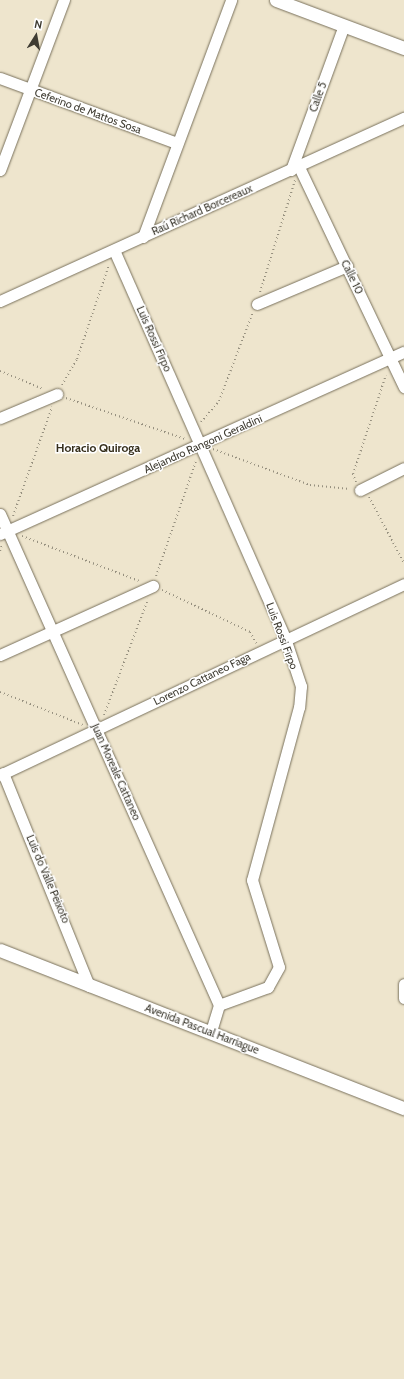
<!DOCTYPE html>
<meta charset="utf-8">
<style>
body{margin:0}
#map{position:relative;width:404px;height:1379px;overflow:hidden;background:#eee5cd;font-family:Cabin,sans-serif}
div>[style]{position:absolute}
.path>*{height:2px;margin-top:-1px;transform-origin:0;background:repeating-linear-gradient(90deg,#96907f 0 1px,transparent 0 4px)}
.roads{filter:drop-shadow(0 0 1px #79715c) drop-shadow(0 0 1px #79715c)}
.minor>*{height:11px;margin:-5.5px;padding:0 5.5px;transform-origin:5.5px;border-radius:5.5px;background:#fff}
.tertiary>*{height:13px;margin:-6.5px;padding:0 6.5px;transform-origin:6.5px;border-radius:6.5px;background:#fff}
span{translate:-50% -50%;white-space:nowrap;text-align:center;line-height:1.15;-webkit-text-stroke:3px #fff;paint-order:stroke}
.street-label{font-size:11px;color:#3f3c32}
.neighbourhood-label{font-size:12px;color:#352e1b;font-weight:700}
.north{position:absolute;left:16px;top:16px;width:40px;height:40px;-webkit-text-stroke:3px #fff;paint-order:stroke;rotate:11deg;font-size:11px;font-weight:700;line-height:16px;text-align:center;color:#3f3c32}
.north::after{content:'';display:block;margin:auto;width:14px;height:18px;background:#3f3c32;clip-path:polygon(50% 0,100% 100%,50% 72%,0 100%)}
</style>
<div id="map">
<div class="path">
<i style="left:260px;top:292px;width:117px;rotate:-72.6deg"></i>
<i style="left:0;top:371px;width:47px;rotate:22.7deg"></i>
<i style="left:62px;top:385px;width:30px;rotate:-60deg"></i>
<i style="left:77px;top:359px;width:99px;rotate:-71.2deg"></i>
<i style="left:66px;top:398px;width:126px;rotate:19deg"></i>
<i style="left:201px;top:422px;width:28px;rotate:-49deg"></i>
<i style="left:219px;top:401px;width:95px;rotate:-69.1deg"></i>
<i style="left:213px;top:449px;width:103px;rotate:20.4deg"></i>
<i style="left:310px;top:485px;width:40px;rotate:5.7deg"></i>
<i style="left:356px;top:482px;width:9px;rotate:-111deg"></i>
<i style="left:353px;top:474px;width:104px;rotate:-71.6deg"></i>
<i style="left:369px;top:497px;width:75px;rotate:62.1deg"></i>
<i style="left:13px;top:516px;width:116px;rotate:-70.3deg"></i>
<i style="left:22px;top:536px;width:125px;rotate:21deg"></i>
<i style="left:0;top:551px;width:6px;rotate:-72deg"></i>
<i style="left:156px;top:576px;width:122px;rotate:-70.8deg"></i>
<i style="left:162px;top:590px;width:98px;rotate:25.5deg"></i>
<i style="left:250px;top:632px;width:13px;rotate:61deg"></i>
<i style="left:0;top:692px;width:89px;rotate:21.7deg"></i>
<i style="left:104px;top:715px;width:124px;rotate:-69.2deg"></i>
</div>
<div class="roads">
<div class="minor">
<i style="left:0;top:78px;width:189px;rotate:20.2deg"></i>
<i style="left:299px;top:167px;width:244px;rotate:64.5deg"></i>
<i style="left:0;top:170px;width:182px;rotate:-69.4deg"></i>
<i style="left:291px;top:170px;width:154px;rotate:-69.9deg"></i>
<i style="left:143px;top:237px;width:253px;rotate:-69.6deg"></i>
<i style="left:114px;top:250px;width:424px;rotate:66.2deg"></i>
<i style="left:285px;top:638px;width:51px;rotate:71.6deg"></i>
<i style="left:301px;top:686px;width:21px;rotate:95deg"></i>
<i style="left:299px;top:707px;width:179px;rotate:105.2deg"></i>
<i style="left:252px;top:880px;width:91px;rotate:72.8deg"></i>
<i style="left:279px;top:967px;width:23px;rotate:119deg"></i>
<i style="left:268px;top:987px;width:52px;rotate:159.8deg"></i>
<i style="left:0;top:301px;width:444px;rotate:-24.4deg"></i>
<i style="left:257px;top:304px;width:98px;rotate:-22.9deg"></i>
<i style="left:0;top:418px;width:62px;rotate:-22.8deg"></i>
<i style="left:360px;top:490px;width:49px;rotate:-26.6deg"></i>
<i style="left:0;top:514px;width:538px;rotate:65.96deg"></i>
<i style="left:219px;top:1005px;width:28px;rotate:107deg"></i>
<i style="left:0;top:534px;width:443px;rotate:-24.3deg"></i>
<i style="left:0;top:655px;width:168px;rotate:-24.3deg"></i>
<i style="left:3px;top:773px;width:230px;rotate:68deg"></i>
<i style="left:0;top:775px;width:447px;rotate:-25.3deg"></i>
<i style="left:404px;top:984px;width:14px;rotate:90deg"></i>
</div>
<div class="tertiary">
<i style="left:276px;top:0;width:137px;rotate:20.6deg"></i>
<i style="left:0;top:950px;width:434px;rotate:21.4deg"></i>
</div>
</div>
<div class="street-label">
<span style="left:318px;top:97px;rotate:-70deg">Calle 5</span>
<span style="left:88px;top:111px;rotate:20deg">Ceferino de Mattos Sosa</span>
<span style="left:202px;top:210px;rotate:-24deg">Raú Richard Borcereaux</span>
<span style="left:352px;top:277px;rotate:64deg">Calle 10</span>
<span style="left:154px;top:339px;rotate:66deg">Luis Rossi Firpo</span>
<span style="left:203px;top:444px;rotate:-24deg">Alejandro Rangoni Geraldini</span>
<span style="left:282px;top:636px;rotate:69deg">Luis Rossi Firpo</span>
<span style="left:202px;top:679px;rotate:-26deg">Lorenzo Cattaneo Faga</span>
<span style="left:116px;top:772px;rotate:66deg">Juan Moreale Cattaneo</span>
<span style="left:48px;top:879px;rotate:67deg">Luis do Valle Peixoto</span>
<span style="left:202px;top:1029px;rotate:21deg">Avenida Pascual Harriague</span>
</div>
<div class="neighbourhood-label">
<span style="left:98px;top:448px">Horacio Quiroga</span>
</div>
<div class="north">N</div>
</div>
